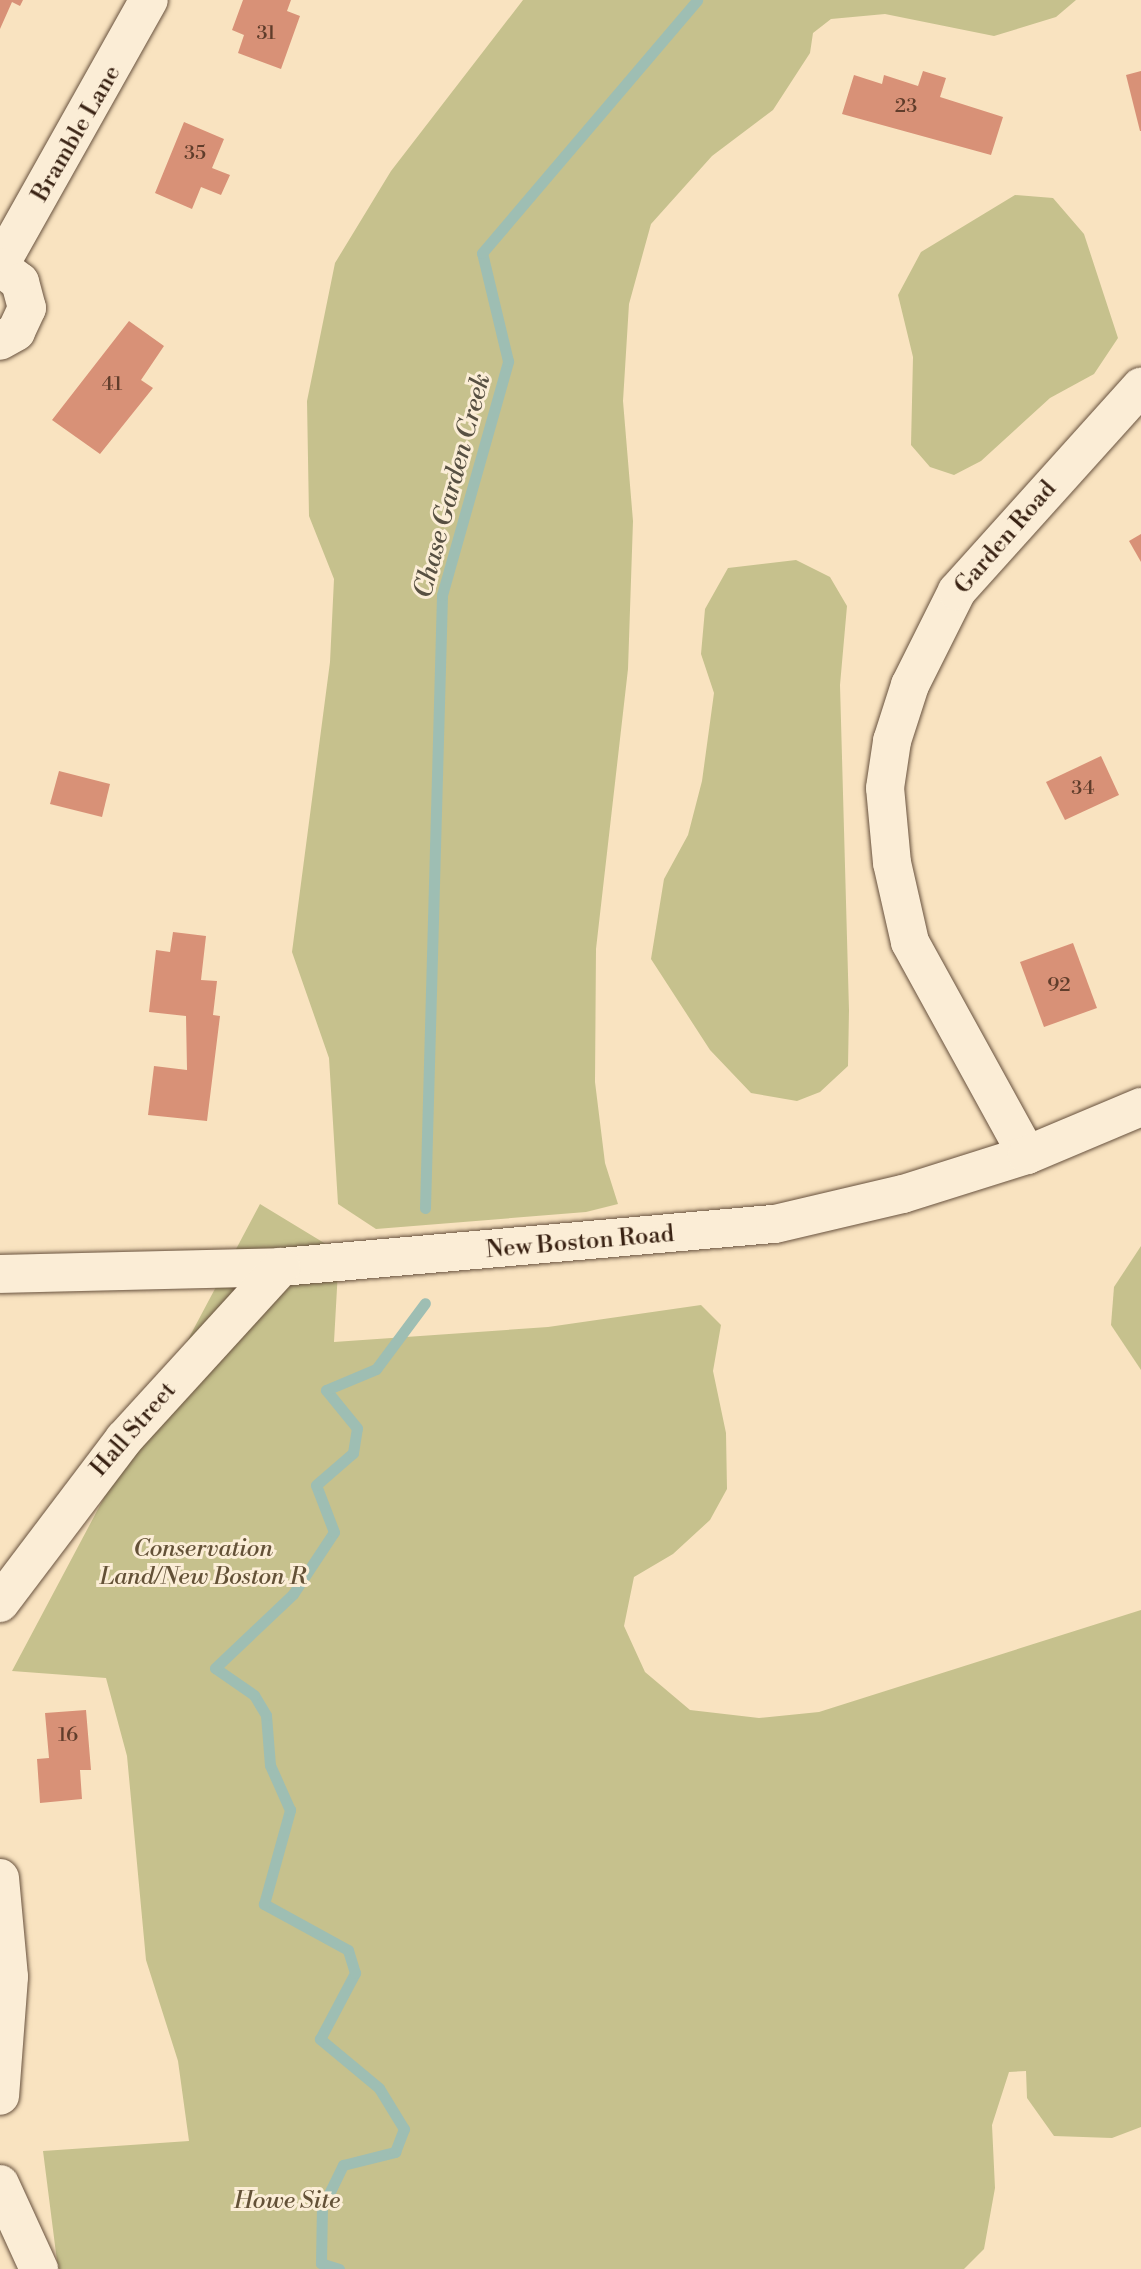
<!DOCTYPE html>
<style>
body{margin:0}
#map{position:relative;width:1141px;height:2269px;overflow:hidden;background:#f9e3c0;font-family:"Libre Bodoni",serif}
div>[style]{position:absolute}
.green>*{inset:0;background:#c6c18d}
.stream>*{height:11px;margin:-5.5px;padding:0 5.5px;transform-origin:5.5px;border-radius:5.5px;background:#9ebeb3}
.building>*{inset:0;background:#d89177}
.roads{filter:drop-shadow(0 0 2px #68523e) drop-shadow(0 0 2px #68523e)}
.minor>*{height:38px;margin:-19px;padding:0 19px;transform-origin:19px;border-radius:19px;background:#fbedd6}
span{translate:-50% -50%;white-space:nowrap;text-align:center;line-height:1.15;-webkit-text-stroke:6px #fbedd6;paint-order:stroke}
.number-label{font-size:20px;color:#603d2b}
.number-label span{-webkit-text-stroke-width:0}
.street-label{font-size:24px;color:#382112}
.park-label{font-size:24px;color:#635137;font-style:italic}
.water-label{font-size:26px;color:#575042;font-style:italic}
</style>
<div id="map">
<div class="green">
<i style="clip-path:polygon(523px 0,1076px 0,1056px 17px,994px 36px,885px 14px,831px 19px,813px 33px,810px 53px,773px 110px,712px 156px,651px 224px,629px 304px,623px 401px,633px 521px,628px 669px,596px 949px,595px 1082px,605px 1163px,618px 1204px,586px 1212px,376px 1229px,338px 1204px,329px 1058px,292px 952px,330px 662px,334px 579px,309px 516px,307px 401px,335px 263px,391px 171px)"></i>
<i style="clip-path:polygon(1015px 195px,1053px 198px,1084px 234px,1118px 338px,1094px 374px,1050px 398px,981px 461px,954px 475px,930px 467px,911px 445px,913px 357px,898px 295px,921px 252px)"></i>
<i style="clip-path:polygon(796px 560px,830px 577px,847px 606px,840px 685px,849px 1010px,848px 1066px,820px 1092px,797px 1101px,751px 1093px,710px 1050px,651px 959px,664px 879px,688px 835px,702px 781px,714px 693px,701px 654px,705px 609px,728px 568px)"></i>
<i style="clip-path:polygon(260px 1204px,339px 1252px,334px 1342px,548px 1327px,701px 1305px,721px 1325px,713px 1371px,726px 1433px,727px 1489px,710px 1520px,673px 1554px,634px 1577px,624px 1626px,645px 1672px,690px 1710px,759px 1718px,819px 1712px,1141px 1610px,1141px 2127px,1112px 2138px,1054px 2136px,1027px 2098px,1026px 2071px,1009px 2072px,992px 2125px,995px 2188px,984px 2249px,964px 2269px,58px 2269px,43px 2151px,189px 2141px,178px 2061px,146px 1960px,127px 1756px,106px 1678px,12px 1671px)"></i>
<i style="clip-path:polygon(1141px 1246px,1141px 1370px,1111px 1325px,1114px 1287px)"></i>
</div>
<div class="stream">
<i style="left:425px;top:1208px;width:613px;rotate:-88.41deg"></i>
<i style="left:442px;top:595px;width:243px;rotate:-74.2deg"></i>
<i style="left:508px;top:361px;width:111px;rotate:-103.5deg"></i>
<i style="left:482px;top:253px;width:332px;rotate:-49.6deg"></i>
<i style="left:339px;top:2269px;width:19px;rotate:-162deg"></i>
<i style="left:321px;top:2263px;width:55px;rotate:-89deg"></i>
<i style="left:322px;top:2208px;width:48px;rotate:-64deg"></i>
<i style="left:343px;top:2165px;width:54px;rotate:-14deg"></i>
<i style="left:395px;top:2152px;width:25px;rotate:-69deg"></i>
<i style="left:404px;top:2129px;width:48px;rotate:-121.4deg"></i>
<i style="left:379px;top:2088px;width:77px;rotate:-140.3deg"></i>
<i style="left:320px;top:2039px;width:75px;rotate:-62.1deg"></i>
<i style="left:355px;top:1973px;width:24px;rotate:-107deg"></i>
<i style="left:348px;top:1950px;width:96px;rotate:-151.3deg"></i>
<i style="left:264px;top:1904px;width:98px;rotate:-74.5deg"></i>
<i style="left:290px;top:1810px;width:49px;rotate:-114deg"></i>
<i style="left:270px;top:1765px;width:50px;rotate:-94.6deg"></i>
<i style="left:266px;top:1715px;width:23px;rotate:-121deg"></i>
<i style="left:254px;top:1695px;width:47px;rotate:-145.3deg"></i>
<i style="left:215px;top:1668px;width:108px;rotate:-43.5deg"></i>
<i style="left:293px;top:1594px;width:74px;rotate:-56.5deg"></i>
<i style="left:334px;top:1532px;width:50px;rotate:-111deg"></i>
<i style="left:316px;top:1485px;width:49px;rotate:-40.9deg"></i>
<i style="left:353px;top:1453px;width:25px;rotate:-81deg"></i>
<i style="left:357px;top:1428px;width:49px;rotate:-129.2deg"></i>
<i style="left:326px;top:1390px;width:54px;rotate:-22.8deg"></i>
<i style="left:376px;top:1369px;width:82px;rotate:-53.4deg"></i>
</div>
<div class="building">
<i style="clip-path:polygon(0 0,23px 0,20px 6px,12px 2px,0 29px)"></i>
<i style="clip-path:polygon(243px 0,291px 0,287px 11px,300px 16px,281px 69px,238px 53px,244px 35px,232px 30px)"></i>
<i style="clip-path:polygon(923px 71px,946px 78px,940px 97px,1003px 117px,991px 155px,842px 114px,854px 75px,882px 84px,884px 75px,918px 86px)"></i>
<i style="clip-path:polygon(1141px 71px,1141px 131px,1140px 131px,1126px 75px)"></i>
<i style="clip-path:polygon(184px 122px,224px 139px,212px 168px,230px 175px,221px 195px,201px 187px,192px 209px,155px 193px)"></i>
<i style="clip-path:polygon(129px 321px,164px 346px,141px 380px,153px 388px,100px 454px,52px 420px)"></i>
<i style="clip-path:polygon(1141px 534px,1141px 562px,1129px 541px)"></i>
<i style="clip-path:polygon(1101px 756px,1119px 795px,1065px 820px,1046px 782px)"></i>
<i style="clip-path:polygon(59px 771px,110px 784px,102px 817px,50px 804px)"></i>
<i style="clip-path:polygon(173px 932px,206px 936px,201px 980px,217px 981px,213px 1015px,220px 1016px,207px 1121px,148px 1115px,154px 1066px,187px 1070px,186px 1016px,149px 1012px,156px 950px,170px 952px)"></i>
<i style="clip-path:polygon(1073px 943px,1097px 1008px,1044px 1027px,1020px 962px)"></i>
<i style="clip-path:polygon(86px 1710px,91px 1770px,80px 1770px,82px 1799px,40px 1803px,37px 1759px,49px 1758px,45px 1713px)"></i>
</div>
<div class="roads">
<div class="minor">
<i style="left:0;top:265px;width:304px;rotate:-60.7deg"></i>
<i style="left:0;top:267px;width:25px;rotate:37deg"></i>
<i style="left:20px;top:282px;width:27px;rotate:75deg"></i>
<i style="left:27px;top:308px;width:26px;rotate:115deg"></i>
<i style="left:16px;top:332px;width:18px;rotate:151deg"></i>
<i style="left:1027px;top:1155px;width:243px;rotate:-118.8deg"></i>
<i style="left:910px;top:942px;width:81px;rotate:-102.8deg"></i>
<i style="left:892px;top:863px;width:75px;rotate:-95.3deg"></i>
<i style="left:885px;top:788px;width:48px;rotate:-81.5deg"></i>
<i style="left:892px;top:741px;width:59px;rotate:-72.2deg"></i>
<i style="left:910px;top:685px;width:105px;rotate:-63.4deg"></i>
<i style="left:957px;top:591px;width:275px;rotate:-48deg"></i>
<i style="left:0;top:1274px;width:281px;rotate:-1.4deg"></i>
<i style="left:281px;top:1267px;width:496px;rotate:-5deg"></i>
<i style="left:775px;top:1224px;width:131px;rotate:-13.2deg"></i>
<i style="left:903px;top:1194px;width:130px;rotate:-17.5deg"></i>
<i style="left:1027px;top:1155px;width:124px;rotate:-22.8deg"></i>
<i style="left:0;top:1603px;width:206px;rotate:-52.9deg"></i>
<i style="left:124px;top:1439px;width:233px;rotate:-47.6deg"></i>
<i style="left:0;top:1878px;width:99px;rotate:84.8deg"></i>
<i style="left:9px;top:1977px;width:119px;rotate:94.3deg"></i>
<i style="left:0;top:2184px;width:94px;rotate:65.4deg"></i>
</div>
</div>
<div class="number-label">
<span style="left:266px;top:33px">31</span>
<span style="left:906px;top:106px">23</span>
<span style="left:195px;top:153px">35</span>
<span style="left:112px;top:384px">41</span>
<span style="left:1083px;top:788px">34</span>
<span style="left:1059px;top:985px">92</span>
<span style="left:68px;top:1735px">16</span>
</div>
<div class="street-label">
<span style="left:77px;top:134px;rotate:-60deg">Bramble Lane</span>
<span style="left:1006px;top:538px;rotate:-49deg">Garden Road</span>
<span style="left:580px;top:1243px;rotate:-5deg">New Boston Road</span>
<span style="left:134px;top:1430px;rotate:-49deg">Hall Street</span>
</div>
<div class="park-label">
<span style="left:203px;top:1564px">Conservation<br>Land/New Boston R</span>
<span style="left:287px;top:2202px">Howe Site</span>
</div>
<div class="water-label">
<span style="left:453px;top:486px;rotate:-75deg">Chase Garden Creek</span>
</div>
</div>
